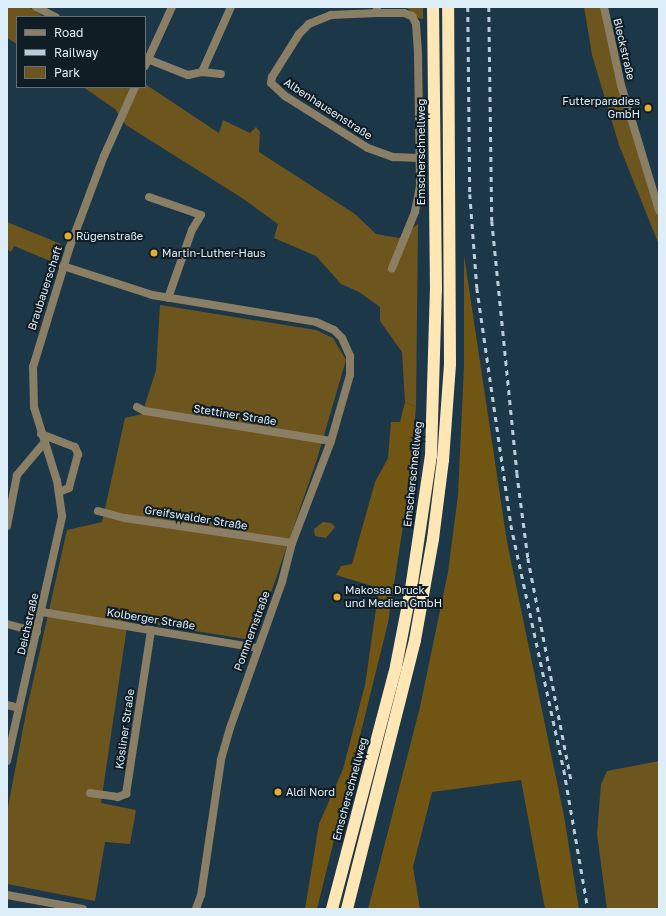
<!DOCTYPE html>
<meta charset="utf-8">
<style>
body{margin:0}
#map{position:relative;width:666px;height:916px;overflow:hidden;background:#1c3748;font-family:"Golos Text",sans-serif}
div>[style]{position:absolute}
.green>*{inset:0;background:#6d551e}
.forest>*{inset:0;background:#705513}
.minor>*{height:8px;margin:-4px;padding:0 4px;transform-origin:4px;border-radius:4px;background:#8a7e65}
.motorway>*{height:12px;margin:-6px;padding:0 6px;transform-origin:6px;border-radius:6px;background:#ffe7b5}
.rail>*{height:2.5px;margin-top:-1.25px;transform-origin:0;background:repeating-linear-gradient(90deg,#bbcdd9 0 5px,transparent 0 10px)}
.dots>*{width:11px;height:11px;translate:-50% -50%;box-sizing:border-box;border:2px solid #111d24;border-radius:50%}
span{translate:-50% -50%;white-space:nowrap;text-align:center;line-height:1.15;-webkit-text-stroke:4px #111d24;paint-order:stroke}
.street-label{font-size:11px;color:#deeef9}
.poi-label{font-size:11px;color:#deeef9}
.right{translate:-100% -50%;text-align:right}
.left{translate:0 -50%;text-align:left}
.frame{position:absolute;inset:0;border:8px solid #deeef9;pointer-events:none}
.legend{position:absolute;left:16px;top:16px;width:130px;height:72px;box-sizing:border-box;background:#111d24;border:1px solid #637179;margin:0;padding:5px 7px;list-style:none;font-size:12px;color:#deeef9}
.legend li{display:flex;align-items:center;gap:8px;height:20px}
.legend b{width:20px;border:1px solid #637179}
</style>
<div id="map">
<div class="green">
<i style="clip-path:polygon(7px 7px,29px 7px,44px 17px,17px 17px,17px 44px,7px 38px)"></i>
<i style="clip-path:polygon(406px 7px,423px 7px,423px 19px,418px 18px)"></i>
<i style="clip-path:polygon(584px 7px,603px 7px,659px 214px,659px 245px,619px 145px,592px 55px)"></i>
<i style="clip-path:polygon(145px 84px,219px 133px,223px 120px,250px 133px,256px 127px,260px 132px,259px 152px,355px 214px,376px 234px,399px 238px,418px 224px,416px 407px,405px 402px,402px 352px,380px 321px,380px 307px,359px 292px,341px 284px,316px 256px,274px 238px,278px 224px,242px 198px,126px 125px,115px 109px,83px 87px,145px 87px)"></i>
<i style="clip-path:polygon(7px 222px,61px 244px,55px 263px,14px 246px,11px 252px,7px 249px)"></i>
<i style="clip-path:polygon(160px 305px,316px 330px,333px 338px,346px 360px,317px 459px,273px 587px,251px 640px,128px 620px,101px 803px,136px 810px,130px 844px,105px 842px,95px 901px,7px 884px,7px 812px,27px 708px,67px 530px,102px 522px,125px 418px,142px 414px,156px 370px)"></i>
<i style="clip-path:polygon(323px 522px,331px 523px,335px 527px,326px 538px,315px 536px,314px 529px)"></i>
<i style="clip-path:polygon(659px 761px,659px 909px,607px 909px,597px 834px,601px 784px,607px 771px)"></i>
</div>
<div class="forest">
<i style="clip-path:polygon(464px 255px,507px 542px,564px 816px,579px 909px,545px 909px,521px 780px,432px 792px,413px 867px,420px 909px,368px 909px,420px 707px,448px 572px,458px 495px,464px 366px)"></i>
<i style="clip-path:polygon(405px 402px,416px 407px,410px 481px,388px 623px,317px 909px,305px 909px,319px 824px,343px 769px,365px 685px,379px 588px,336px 575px,341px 566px,352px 564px,375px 482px,388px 458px,391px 422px,400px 422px)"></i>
</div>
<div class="minor">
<i style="left:36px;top:7px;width:22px;rotate:27deg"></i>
<i style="left:377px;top:7px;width:6px;rotate:90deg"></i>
<i style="left:377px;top:13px;width:27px"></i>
<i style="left:404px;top:13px;width:9px;rotate:21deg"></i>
<i style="left:412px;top:16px;width:9px;rotate:63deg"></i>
<i style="left:416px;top:24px;width:32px;rotate:86deg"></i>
<i style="left:418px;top:56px;width:130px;rotate:89.1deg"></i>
<i style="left:420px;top:186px;width:26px;rotate:101deg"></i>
<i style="left:415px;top:212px;width:61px;rotate:112.3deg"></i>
<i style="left:604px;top:7px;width:80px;rotate:77.7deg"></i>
<i style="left:621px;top:85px;width:131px;rotate:73.1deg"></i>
<i style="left:377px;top:13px;width:46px;rotate:177.5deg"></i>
<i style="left:331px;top:15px;width:24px;rotate:158deg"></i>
<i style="left:309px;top:24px;width:14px;rotate:135deg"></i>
<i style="left:299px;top:34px;width:51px;rotate:122.1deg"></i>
<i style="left:272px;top:77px;width:6px;rotate:99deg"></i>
<i style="left:271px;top:83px;width:19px;rotate:43deg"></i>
<i style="left:285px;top:96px;width:98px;rotate:32.1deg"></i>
<i style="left:368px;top:148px;width:27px;rotate:20deg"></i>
<i style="left:393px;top:157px;width:27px;rotate:2deg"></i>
<i style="left:145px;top:58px;width:46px;rotate:21.6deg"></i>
<i style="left:188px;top:75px;width:14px;rotate:-12deg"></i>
<i style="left:202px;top:72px;width:71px;rotate:-66deg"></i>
<i style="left:145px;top:66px;width:65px;rotate:-65.4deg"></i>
<i style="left:202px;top:72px;width:19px;rotate:6deg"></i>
<i style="left:149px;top:197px;width:55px;rotate:19.1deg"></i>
<i style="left:201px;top:215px;width:17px;rotate:121deg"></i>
<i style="left:192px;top:230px;width:72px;rotate:109.4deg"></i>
<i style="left:63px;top:266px;width:94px;rotate:18deg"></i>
<i style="left:152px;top:295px;width:166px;rotate:9.3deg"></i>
<i style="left:316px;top:322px;width:20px;rotate:24deg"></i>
<i style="left:334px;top:330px;width:11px;rotate:45deg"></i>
<i style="left:342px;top:338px;width:20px;rotate:66deg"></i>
<i style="left:350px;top:356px;width:19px;rotate:90deg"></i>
<i style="left:350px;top:375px;width:69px;rotate:106.1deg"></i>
<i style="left:331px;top:441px;width:109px;rotate:110.9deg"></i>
<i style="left:292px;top:543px;width:40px;rotate:104.4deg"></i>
<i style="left:282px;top:582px;width:155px;rotate:109.6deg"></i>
<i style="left:230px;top:728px;width:33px;rotate:106deg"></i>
<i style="left:221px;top:760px;width:136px;rotate:98.4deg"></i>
<i style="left:201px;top:895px;width:15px;rotate:110deg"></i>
<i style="left:137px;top:407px;width:9px;rotate:27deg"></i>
<i style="left:145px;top:411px;width:188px;rotate:9.2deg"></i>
<i style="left:41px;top:434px;width:36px;rotate:21deg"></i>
<i style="left:75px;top:447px;width:8px;rotate:67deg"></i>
<i style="left:78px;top:454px;width:35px;rotate:105deg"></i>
<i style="left:69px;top:488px;width:11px;rotate:158deg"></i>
<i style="left:98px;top:511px;width:28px;rotate:15deg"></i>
<i style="left:125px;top:518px;width:169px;rotate:8.5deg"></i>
<i style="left:7px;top:526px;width:52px;rotate:-78.9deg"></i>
<i style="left:17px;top:475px;width:42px;rotate:-49.8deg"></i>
<i style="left:42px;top:612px;width:218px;rotate:9.5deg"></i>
<i style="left:7px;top:624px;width:31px;rotate:15deg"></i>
<i style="left:7px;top:705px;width:12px;rotate:14deg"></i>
<i style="left:7px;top:761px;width:251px;rotate:-77.3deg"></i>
<i style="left:62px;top:516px;width:35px;rotate:-98deg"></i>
<i style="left:57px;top:481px;width:77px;rotate:-107.3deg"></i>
<i style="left:34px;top:407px;width:40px;rotate:-91.4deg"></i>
<i style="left:33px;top:367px;width:123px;rotate:-73deg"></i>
<i style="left:69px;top:249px;width:99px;rotate:-69.4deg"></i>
<i style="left:104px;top:156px;width:76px;rotate:-65.8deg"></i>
<i style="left:90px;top:793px;width:28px;rotate:8deg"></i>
<i style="left:118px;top:797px;width:9px;rotate:-21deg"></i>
<i style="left:126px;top:794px;width:166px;rotate:-81.3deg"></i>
<i style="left:7px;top:895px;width:77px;rotate:10.4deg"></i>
</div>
<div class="motorway">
<i style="left:332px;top:909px;width:251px;rotate:-75.2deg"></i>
<i style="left:396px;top:666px;width:78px;rotate:-79deg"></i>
<i style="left:411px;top:589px;width:135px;rotate:-81.5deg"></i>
<i style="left:431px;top:455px;width:165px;rotate:-88.3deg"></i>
<i style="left:436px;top:290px;width:283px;rotate:-90.6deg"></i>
<i style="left:347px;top:909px;width:277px;rotate:-75.8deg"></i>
<i style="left:415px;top:640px;width:103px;rotate:-79.9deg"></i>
<i style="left:433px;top:539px;width:80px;rotate:-82.8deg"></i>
<i style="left:443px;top:460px;width:96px;rotate:-85.8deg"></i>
<i style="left:450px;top:364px;width:357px;rotate:-90.3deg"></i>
</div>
<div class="rail">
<i style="left:468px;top:7px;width:187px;rotate:89.4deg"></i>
<i style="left:470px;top:194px;width:94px;rotate:85.7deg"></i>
<i style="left:477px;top:288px;width:239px;rotate:81.8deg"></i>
<i style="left:511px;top:525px;width:251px;rotate:77.8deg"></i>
<i style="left:564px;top:770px;width:141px;rotate:80.2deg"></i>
<i style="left:489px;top:7px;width:214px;rotate:89.2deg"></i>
<i style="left:492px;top:221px;width:253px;rotate:84.3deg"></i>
<i style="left:517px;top:473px;width:86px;rotate:82.6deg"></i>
<i style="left:528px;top:558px;width:225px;rotate:79deg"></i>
</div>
<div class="dots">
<i style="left:648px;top:108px;background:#e2af34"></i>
<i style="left:68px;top:236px;background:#e2af34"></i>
<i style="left:154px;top:253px;background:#e2af34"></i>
<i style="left:337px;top:597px;background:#e2af34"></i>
<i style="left:278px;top:792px;background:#e2af34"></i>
</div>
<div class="street-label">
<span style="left:624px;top:49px;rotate:77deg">Bleckstraße</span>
<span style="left:328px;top:109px;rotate:33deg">Albenhausenstraße</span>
<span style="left:421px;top:152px;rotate:-90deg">Emscherschnellweg</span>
<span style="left:45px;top:288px;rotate:-72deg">Braubauerschaft</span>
<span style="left:235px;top:415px;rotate:9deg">Stettiner Straße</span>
<span style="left:413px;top:474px;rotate:-84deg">Emscherschnellweg</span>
<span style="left:196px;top:518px;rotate:9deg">Greifswalder Straße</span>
<span style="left:151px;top:619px;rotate:9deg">Kolberger Straße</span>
<span style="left:28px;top:624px;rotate:-77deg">Deichstraße</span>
<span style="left:252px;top:631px;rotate:-70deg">Pommernstraße</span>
<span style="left:125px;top:729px;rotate:-82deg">Kösliner Straße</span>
<span style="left:350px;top:789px;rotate:-75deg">Emscherschnellweg</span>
</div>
<div class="poi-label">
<span class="right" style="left:640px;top:108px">Futterparadies<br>GmbH</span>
<span class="left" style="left:76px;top:236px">Rügenstraße</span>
<span class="left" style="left:162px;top:253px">Martin-Luther-Haus</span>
<span class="left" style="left:345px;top:597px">Makossa Druck<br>und Medien GmbH</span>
<span class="left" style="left:286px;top:792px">Aldi Nord</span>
</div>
<div class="frame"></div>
<ul class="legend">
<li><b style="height:5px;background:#8a7e65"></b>Road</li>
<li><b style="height:5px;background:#bbcdd9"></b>Railway</li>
<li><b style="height:11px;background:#6d551e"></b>Park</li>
</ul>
</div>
